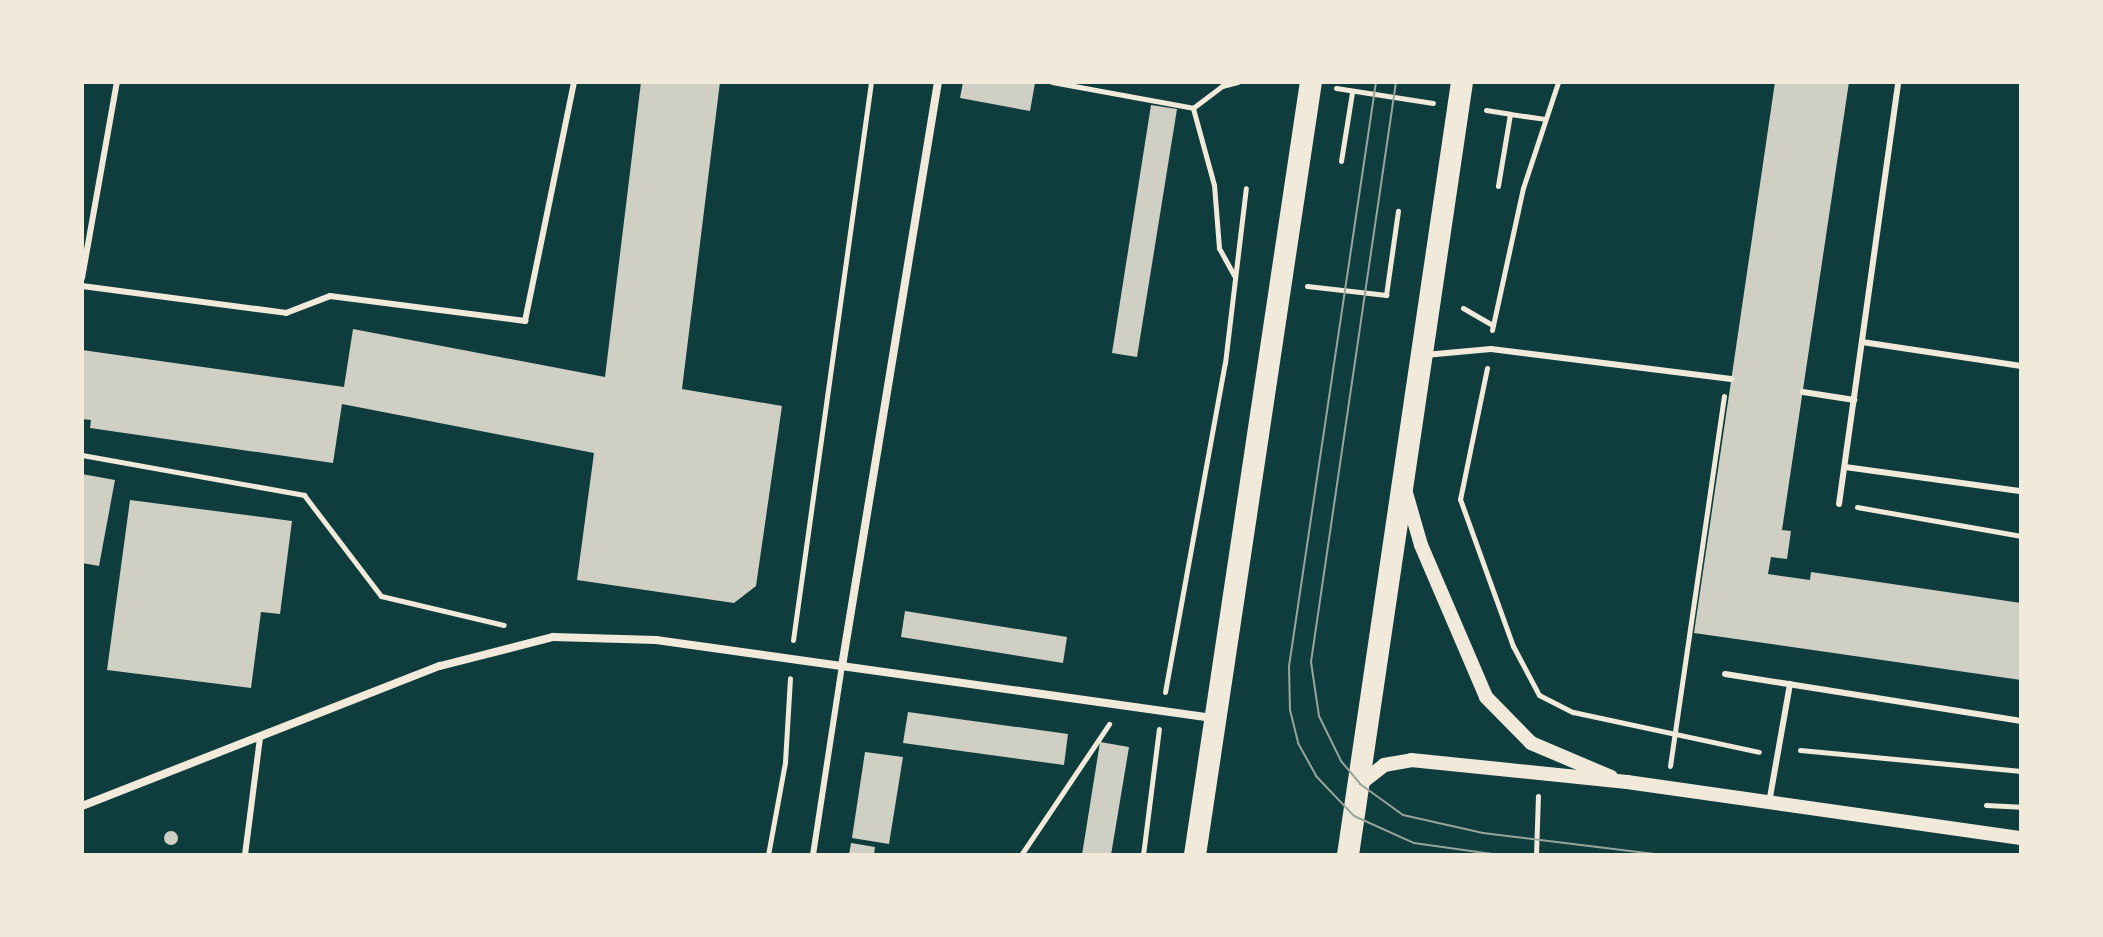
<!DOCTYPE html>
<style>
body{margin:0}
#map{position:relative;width:2103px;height:937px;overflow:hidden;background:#0f3d3e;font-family:"Work Sans",sans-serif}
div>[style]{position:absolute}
.building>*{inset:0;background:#cfcfc3}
.round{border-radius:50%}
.path>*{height:5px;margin:-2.5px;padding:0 2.5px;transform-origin:2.5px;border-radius:2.5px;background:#f1e9da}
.service>*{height:6px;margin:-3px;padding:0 3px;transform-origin:3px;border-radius:3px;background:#f1e9da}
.minor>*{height:8px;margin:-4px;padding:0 4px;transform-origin:4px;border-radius:4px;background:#f1e9da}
.tertiary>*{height:14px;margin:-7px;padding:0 7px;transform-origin:7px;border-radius:7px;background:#f1e9da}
.trunk>*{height:22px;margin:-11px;padding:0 11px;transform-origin:11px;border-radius:11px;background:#f1e9da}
.tram>*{height:2px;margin:-1px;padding:0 1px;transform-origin:1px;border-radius:1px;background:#97a49c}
span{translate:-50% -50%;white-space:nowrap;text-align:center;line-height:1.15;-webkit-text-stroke:6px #f1e9da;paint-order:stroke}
.frame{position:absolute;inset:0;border:84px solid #f1e9da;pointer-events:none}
</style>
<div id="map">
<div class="building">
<i style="clip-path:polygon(641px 82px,720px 82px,682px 389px,782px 406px,756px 586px,734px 603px,577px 580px,594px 453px,342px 404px,333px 463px,90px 428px,91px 420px,82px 419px,82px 350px,344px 387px,353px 329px,605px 377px)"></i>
<i style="clip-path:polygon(963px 82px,1035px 83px,1030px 111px,960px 98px)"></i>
<i style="clip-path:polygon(1775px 82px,1849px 82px,1782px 530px,1791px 531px,1787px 559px,1771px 557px,1768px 574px,1810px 580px,1811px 572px,2021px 603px,2021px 680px,1694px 633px)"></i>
<i style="clip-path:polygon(1151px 105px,1177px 109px,1137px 357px,1112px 353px)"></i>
<i style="clip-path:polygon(82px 474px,115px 480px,99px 566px,82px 563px)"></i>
<i style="clip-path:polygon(130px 500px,292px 521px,280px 614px,261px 612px,251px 688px,107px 670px)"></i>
<i style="clip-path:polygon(905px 611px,1067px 637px,1063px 663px,901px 637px)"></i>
<i style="clip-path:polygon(908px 712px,1068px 734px,1064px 765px,903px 743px)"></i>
<i style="clip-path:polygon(1100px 742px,1129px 747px,1111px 855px,1082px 855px)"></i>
<i style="clip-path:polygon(865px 752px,903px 757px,889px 844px,852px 838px)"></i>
<i class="round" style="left:164px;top:831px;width:14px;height:14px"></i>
<i style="clip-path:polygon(851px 843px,875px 847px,874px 855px,849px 855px)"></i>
</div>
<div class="path">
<i style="left:1052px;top:82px;width:143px;rotate:10.4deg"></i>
<i style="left:1336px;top:88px;width:98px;rotate:8.8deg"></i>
<i style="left:1486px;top:110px;width:24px;rotate:9deg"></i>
<i style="left:1510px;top:114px;width:73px;rotate:99.5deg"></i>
<i style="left:1510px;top:114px;width:35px;rotate:8deg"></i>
<i style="left:1341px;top:161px;width:70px;rotate:-80.9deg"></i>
<i style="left:1235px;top:277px;width:33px;rotate:-119deg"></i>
<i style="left:1219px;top:248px;width:63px;rotate:-94.5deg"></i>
<i style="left:1214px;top:185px;width:80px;rotate:-105.3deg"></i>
<i style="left:1193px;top:108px;width:36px;rotate:-37deg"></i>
<i style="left:1222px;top:86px;width:16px;rotate:-14deg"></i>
<i style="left:1307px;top:286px;width:80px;rotate:6.5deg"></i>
<i style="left:1386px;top:295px;width:85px;rotate:-81.9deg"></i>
<i style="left:1463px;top:308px;width:34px;rotate:30deg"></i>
<i style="left:1492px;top:330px;width:145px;rotate:-77.7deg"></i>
<i style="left:1523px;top:188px;width:112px;rotate:-71.7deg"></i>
<i style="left:1487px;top:368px;width:134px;rotate:101.6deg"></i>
<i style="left:1460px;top:499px;width:156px;rotate:70.2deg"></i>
<i style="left:1513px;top:646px;width:55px;rotate:62deg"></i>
<i style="left:1539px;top:695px;width:38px;rotate:27deg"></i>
<i style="left:1573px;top:712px;width:190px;rotate:12.1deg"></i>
<i style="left:82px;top:455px;width:226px;rotate:10.2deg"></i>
<i style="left:304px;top:495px;width:127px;rotate:52.7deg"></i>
<i style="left:381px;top:596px;width:126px;rotate:13.3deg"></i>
<i style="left:1857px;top:507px;width:167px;rotate:10deg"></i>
<i style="left:793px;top:640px;width:563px;rotate:-82.04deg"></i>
<i style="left:1165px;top:692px;width:334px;rotate:-79.7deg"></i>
<i style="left:1225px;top:363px;width:176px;rotate:-83.2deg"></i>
<i style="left:1800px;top:750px;width:222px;rotate:5.4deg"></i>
<i style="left:1670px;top:766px;width:374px;rotate:-81.7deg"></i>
<i style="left:1986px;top:805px;width:35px;rotate:3deg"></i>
<i style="left:768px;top:855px;width:95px;rotate:-79.6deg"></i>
<i style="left:785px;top:762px;width:84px;rotate:-86.6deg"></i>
<i style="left:1021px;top:855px;width:158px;rotate:-56.1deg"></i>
<i style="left:1143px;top:855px;width:127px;rotate:-82.8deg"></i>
<i style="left:1536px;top:855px;width:59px;rotate:-88.1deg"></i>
</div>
<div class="service">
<i style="left:82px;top:278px;width:199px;rotate:-79.9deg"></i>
<i style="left:82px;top:286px;width:206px;rotate:7.5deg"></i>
<i style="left:286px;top:313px;width:47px;rotate:-21.1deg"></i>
<i style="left:330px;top:296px;width:197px;rotate:7.3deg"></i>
<i style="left:525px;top:321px;width:244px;rotate:-78.4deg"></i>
<i style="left:1862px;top:342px;width:161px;rotate:8.6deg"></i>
<i style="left:1425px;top:355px;width:66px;rotate:-5.2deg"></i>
<i style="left:1491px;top:349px;width:242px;rotate:7.1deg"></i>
<i style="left:1803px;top:392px;width:52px;rotate:8.9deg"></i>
<i style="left:1845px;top:467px;width:178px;rotate:7.8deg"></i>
<i style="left:1839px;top:504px;width:426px;rotate:-82deg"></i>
<i style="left:1725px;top:674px;width:300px;rotate:9deg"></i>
<i style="left:1769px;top:803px;width:121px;rotate:-80deg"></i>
<i style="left:245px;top:855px;width:118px;rotate:-82.7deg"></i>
<i style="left:813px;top:855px;width:191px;rotate:-81.3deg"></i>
</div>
<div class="minor">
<i style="left:842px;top:666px;width:592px;rotate:-80.67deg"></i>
<i style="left:82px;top:806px;width:384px;rotate:-21.4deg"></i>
<i style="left:440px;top:666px;width:117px;rotate:-14.4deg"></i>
<i style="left:553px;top:637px;width:103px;rotate:1.7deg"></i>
<i style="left:656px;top:640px;width:562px;rotate:7.97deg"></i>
</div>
<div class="tertiary">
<i style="left:1406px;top:493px;width:54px;rotate:73.9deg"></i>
<i style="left:1421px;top:545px;width:165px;rotate:66.8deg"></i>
<i style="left:1486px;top:697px;width:64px;rotate:45.6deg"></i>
<i style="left:1531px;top:743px;width:87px;rotate:23deg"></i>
<i style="left:1360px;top:784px;width:31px;rotate:-38deg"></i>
<i style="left:1384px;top:765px;width:27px;rotate:-10deg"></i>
<i style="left:1411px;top:760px;width:217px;rotate:5.8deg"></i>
<i style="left:1627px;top:782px;width:398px;rotate:8.1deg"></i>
</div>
<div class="trunk">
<i style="left:1195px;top:855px;width:782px;rotate:-81.47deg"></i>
<i style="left:1348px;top:855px;width:781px;rotate:-81.61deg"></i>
</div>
<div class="tram">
<i style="left:1376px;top:82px;width:590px;rotate:98.47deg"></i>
<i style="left:1289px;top:666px;width:44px;rotate:88.7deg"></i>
<i style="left:1290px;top:710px;width:34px;rotate:76deg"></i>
<i style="left:1298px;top:743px;width:38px;rotate:61deg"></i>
<i style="left:1316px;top:776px;width:55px;rotate:46.5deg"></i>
<i style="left:1354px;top:816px;width:66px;rotate:24.2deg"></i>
<i style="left:1414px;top:843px;width:86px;rotate:8deg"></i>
<i style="left:1396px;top:82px;width:586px;rotate:98.34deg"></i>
<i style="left:1311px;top:662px;width:55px;rotate:81.6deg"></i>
<i style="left:1319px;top:716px;width:50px;rotate:63.9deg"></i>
<i style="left:1341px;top:761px;width:30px;rotate:50deg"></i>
<i style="left:1360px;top:784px;width:53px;rotate:35.8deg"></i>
<i style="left:1403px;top:815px;width:82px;rotate:12.7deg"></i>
<i style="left:1483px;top:833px;width:179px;rotate:7deg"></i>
</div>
<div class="frame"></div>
</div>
